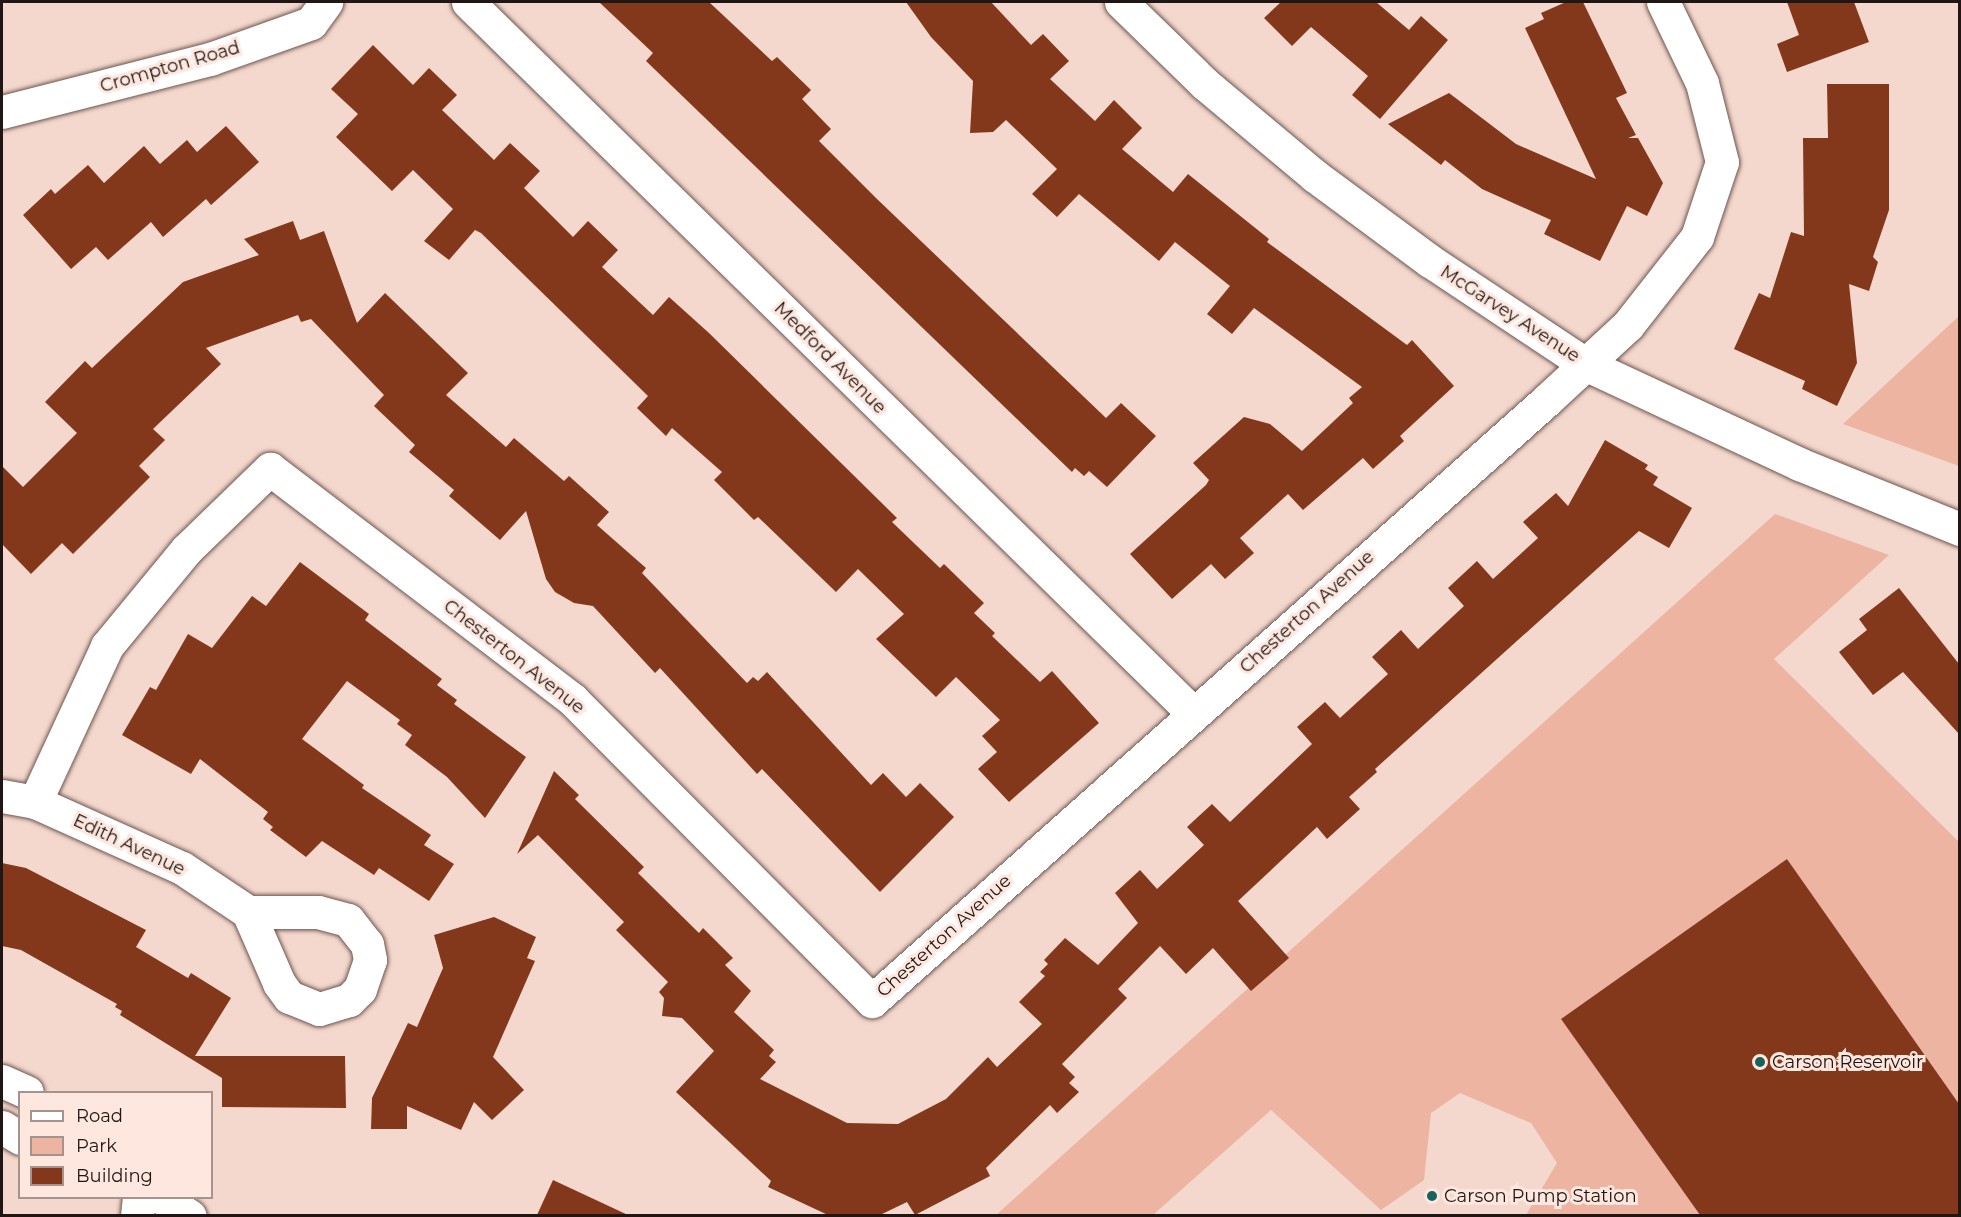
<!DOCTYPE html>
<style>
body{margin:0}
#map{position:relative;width:1961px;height:1217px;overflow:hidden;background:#f4d8ce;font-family:Montserrat,sans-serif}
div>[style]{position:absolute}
.green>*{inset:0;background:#ecb4a1}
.building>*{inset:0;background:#84381b}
.roads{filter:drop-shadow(0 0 2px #6e564e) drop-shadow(0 0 2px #6e564e)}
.minor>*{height:33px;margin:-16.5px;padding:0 16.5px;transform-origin:16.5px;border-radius:16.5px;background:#fff}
.tertiary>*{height:33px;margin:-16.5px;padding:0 16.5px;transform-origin:16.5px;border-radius:16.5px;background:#fff}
.secondary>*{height:33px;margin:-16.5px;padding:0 16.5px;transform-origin:16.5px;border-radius:16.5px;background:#fff}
.dots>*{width:16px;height:16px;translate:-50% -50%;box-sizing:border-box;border:3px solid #fde7df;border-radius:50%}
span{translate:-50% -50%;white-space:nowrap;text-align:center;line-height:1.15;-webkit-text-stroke:6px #fde7df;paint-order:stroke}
.street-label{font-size:18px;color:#201613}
.poi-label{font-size:18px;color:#201613}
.left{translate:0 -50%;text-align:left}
.frame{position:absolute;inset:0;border:3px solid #201613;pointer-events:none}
.legend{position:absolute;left:18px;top:1091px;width:195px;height:108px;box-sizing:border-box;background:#fde7df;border:2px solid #a5938d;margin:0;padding:8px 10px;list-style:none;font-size:18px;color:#201613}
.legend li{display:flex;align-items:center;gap:12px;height:30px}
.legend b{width:30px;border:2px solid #a5938d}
</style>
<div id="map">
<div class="green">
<i style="clip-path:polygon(1959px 316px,1959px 466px,1843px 424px)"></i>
<i style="clip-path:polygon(1775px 514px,1889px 555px,1774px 659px,1959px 842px,1959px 1104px,1787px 859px,1561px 1019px,1700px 1215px,1526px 1215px,1557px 1163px,1531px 1123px,1460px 1093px,1431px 1113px,1424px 1180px,1381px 1210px,1271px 1110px,1153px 1215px,995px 1216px)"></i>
</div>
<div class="building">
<i style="clip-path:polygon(599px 2px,709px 2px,772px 61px,777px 57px,811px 90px,802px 99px,831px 129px,819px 141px,877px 199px,1106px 418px,1121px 403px,1156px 436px,1107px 487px,1089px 471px,1084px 476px,1075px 468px,1072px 472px,646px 61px,653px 53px)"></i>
<i style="clip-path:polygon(906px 2px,991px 2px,1031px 45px,1043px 34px,1069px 61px,1050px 79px,1095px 121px,1114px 100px,1142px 128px,1122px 149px,1173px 192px,1188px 174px,1269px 239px,1267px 242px,1407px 345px,1412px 340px,1454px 386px,1400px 436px,1404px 441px,1373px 469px,1363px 458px,1303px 510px,1288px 494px,1240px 538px,1254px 553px,1225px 579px,1211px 564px,1172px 599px,1130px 554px,1206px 485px,1209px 480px,1193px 463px,1244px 417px,1270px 424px,1302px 451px,1353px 403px,1349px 398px,1362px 387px,1254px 308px,1232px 334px,1207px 314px,1230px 286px,1175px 242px,1159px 261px,1079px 194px,1057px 217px,1032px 194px,1057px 169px,1006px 120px,993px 132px,970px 133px,973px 81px,931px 37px)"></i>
<i style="clip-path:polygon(1281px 2px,1376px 2px,1409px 30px,1421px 16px,1448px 40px,1380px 119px,1352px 95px,1368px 76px,1311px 27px,1292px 46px,1264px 18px)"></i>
<i style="clip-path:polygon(1566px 2px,1583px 2px,1627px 93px,1616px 98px,1636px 135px,1628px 138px,1638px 138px,1663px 183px,1647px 216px,1627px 206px,1600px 261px,1544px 234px,1551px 220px,1482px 189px,1445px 160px,1441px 165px,1388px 124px,1449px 93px,1516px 144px,1596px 179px,1525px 28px,1544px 19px,1541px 13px)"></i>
<i style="clip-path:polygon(1787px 2px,1854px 2px,1869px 42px,1787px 72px,1777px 44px,1799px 35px)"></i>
<i style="clip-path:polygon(373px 45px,413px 85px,429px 68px,457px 95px,442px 110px,494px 160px,510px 143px,540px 171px,524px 188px,573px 237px,588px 221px,618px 250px,602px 267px,653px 315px,669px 297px,709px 333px,897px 518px,892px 522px,940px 568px,944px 564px,984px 603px,974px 613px,995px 633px,992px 636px,1040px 682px,1052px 671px,1099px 723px,1009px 802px,978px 769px,997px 752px,982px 736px,1000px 720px,956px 677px,936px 697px,876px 639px,904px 614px,858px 569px,836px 592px,758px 517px,754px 520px,714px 480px,722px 472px,672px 428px,666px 436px,637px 408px,648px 396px,481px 233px,475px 230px,449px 260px,424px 241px,453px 209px,413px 170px,392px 191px,336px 137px,358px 114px,331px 89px)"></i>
<i style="clip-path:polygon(1827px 84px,1889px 84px,1889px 210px,1873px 257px,1878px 262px,1869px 291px,1849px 284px,1857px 363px,1837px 406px,1802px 389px,1805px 381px,1734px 349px,1759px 293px,1770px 298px,1791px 232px,1804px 236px,1803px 138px,1828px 138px)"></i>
<i style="clip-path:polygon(226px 126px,259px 162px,211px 205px,206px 199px,163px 237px,151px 222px,108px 260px,96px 247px,71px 269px,23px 215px,51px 189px,55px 194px,88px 165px,104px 183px,144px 146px,160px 164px,187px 140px,197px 152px)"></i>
<i style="clip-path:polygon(293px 221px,300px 240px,324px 231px,357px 323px,385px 293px,468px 373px,446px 395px,506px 447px,514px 438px,564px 481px,569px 476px,609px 512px,597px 525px,646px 568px,642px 573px,747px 683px,753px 677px,758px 681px,767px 672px,871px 785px,883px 773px,906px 797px,920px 783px,954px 817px,880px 892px,762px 769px,757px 774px,660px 668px,655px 673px,593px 606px,574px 603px,555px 592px,546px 579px,526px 511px,500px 540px,449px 496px,454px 490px,409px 452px,415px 445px,374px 406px,384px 395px,311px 319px,301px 322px,298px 315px,206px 348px,221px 364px,153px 429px,165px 440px,139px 466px,150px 477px,73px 554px,62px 543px,31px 574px,2px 544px,2px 466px,23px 487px,77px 433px,45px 402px,85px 361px,92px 368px,183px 282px,259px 255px,244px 239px)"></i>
<i style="clip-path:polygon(1605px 440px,1648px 465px,1645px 469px,1658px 477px,1653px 485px,1692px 508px,1669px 548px,1639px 531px,1375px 769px,1377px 772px,1349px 797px,1360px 809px,1327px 839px,1317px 827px,1238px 901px,1289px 958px,1251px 991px,1213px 948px,1186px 974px,1160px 946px,1118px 989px,1127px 998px,1062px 1064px,1075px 1077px,1069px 1083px,1079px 1092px,1057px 1113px,1050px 1105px,986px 1168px,990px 1176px,915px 1215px,907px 1202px,880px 1215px,828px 1215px,768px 1187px,771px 1181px,676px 1092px,714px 1051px,682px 1018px,662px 1016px,664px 998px,659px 992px,668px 982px,616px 930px,624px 922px,538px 835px,517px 854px,554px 771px,579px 795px,575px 799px,644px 867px,638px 873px,699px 933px,703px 928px,733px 958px,725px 965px,751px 991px,734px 1012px,774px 1050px,769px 1056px,776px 1062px,760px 1079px,847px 1123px,898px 1124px,946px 1099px,988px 1057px,997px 1067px,1042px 1024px,1019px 1002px,1045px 976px,1040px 972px,1048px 964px,1044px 960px,1065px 938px,1098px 965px,1138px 923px,1115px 893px,1140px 870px,1157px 889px,1204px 845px,1187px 827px,1212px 804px,1230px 822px,1312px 744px,1297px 727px,1325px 702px,1340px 718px,1388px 674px,1372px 657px,1401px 630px,1418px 649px,1464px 606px,1448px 588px,1477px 561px,1493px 579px,1538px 538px,1523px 522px,1556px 493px,1568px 506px)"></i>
<i style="clip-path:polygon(300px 562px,369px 614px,365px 620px,442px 679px,437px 685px,457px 700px,454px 704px,526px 757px,485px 818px,447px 777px,405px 745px,412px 735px,397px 724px,400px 720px,347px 681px,302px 739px,364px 785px,362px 788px,431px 835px,424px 845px,454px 864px,429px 901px,379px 868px,374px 875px,322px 841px,306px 857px,270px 830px,273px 827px,263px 819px,268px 812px,200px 759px,191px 774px,122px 735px,150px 687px,156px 690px,188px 634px,212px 648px,252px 596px,266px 606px)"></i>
<i style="clip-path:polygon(1899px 588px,1959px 664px,1959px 734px,1903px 672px,1873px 695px,1839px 652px,1867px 630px,1859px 619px)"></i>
<i style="clip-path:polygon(1787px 859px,1959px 1104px,1959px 1215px,1700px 1215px,1561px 1019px)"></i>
<i style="clip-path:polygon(2px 863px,26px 868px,146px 930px,136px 947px,188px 978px,191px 973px,231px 998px,195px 1056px,345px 1056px,346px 1108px,222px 1107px,222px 1078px,120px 1015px,122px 1011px,115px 1007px,117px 1004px,21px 950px,2px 946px)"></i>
<i style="clip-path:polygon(494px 917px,536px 937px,527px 958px,535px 961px,493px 1057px,524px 1090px,492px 1120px,474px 1102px,461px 1130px,407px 1106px,407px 1129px,371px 1129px,372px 1098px,408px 1023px,417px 1027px,443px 968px,434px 935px)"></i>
<i style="clip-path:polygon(553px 1180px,628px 1215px,537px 1215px)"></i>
</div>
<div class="roads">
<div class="minor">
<i style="left:468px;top:2px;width:1015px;rotate:44.44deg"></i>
<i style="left:1121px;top:2px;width:117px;rotate:44.3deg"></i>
<i style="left:1205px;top:84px;width:143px;rotate:39.9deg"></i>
<i style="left:1315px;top:176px;width:143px;rotate:36.5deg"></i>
<i style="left:1430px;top:261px;width:186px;rotate:33.6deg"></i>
<i style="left:1585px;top:364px;width:236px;rotate:25deg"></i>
<i style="left:1799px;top:464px;width:174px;rotate:22deg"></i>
<i style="left:2px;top:112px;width:215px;rotate:-14.3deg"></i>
<i style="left:210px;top:59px;width:107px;rotate:-19.6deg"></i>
<i style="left:311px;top:23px;width:26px;rotate:-54deg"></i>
<i style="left:2px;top:796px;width:34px;rotate:10deg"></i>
<i style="left:35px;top:802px;width:161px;rotate:24.2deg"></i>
<i style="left:182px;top:868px;width:79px;rotate:33.7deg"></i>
<i style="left:35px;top:802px;width:172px;rotate:-65.2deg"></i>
<i style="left:107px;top:646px;width:124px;rotate:-50.5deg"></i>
<i style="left:186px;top:550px;width:117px;rotate:-44deg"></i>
<i style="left:270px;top:469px;width:381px;rotate:37.3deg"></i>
<i style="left:573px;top:700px;width:424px;rotate:45.2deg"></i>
<i style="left:872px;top:1001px;width:904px;rotate:-41.68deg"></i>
<i style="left:1547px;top:400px;width:110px;rotate:-42.8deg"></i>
<i style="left:1628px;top:325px;width:112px;rotate:-51.9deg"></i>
<i style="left:1697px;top:237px;width:79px;rotate:-71.6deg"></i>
<i style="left:1722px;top:162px;width:81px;rotate:-104.2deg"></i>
<i style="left:1702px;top:83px;width:90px;rotate:-115.7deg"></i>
<i style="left:248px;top:912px;width:70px"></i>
<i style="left:318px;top:912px;width:31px;rotate:15deg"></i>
<i style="left:348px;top:920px;width:31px;rotate:52deg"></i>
<i style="left:367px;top:944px;width:16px;rotate:79deg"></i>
<i style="left:370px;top:960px;width:31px;rotate:109deg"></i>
<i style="left:360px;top:989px;width:16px;rotate:135deg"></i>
<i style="left:349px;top:1000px;width:31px;rotate:163deg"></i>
<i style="left:319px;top:1009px;width:32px;rotate:-158deg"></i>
<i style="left:289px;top:997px;width:17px;rotate:-126deg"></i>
<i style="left:279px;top:983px;width:77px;rotate:-113.6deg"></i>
</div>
<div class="tertiary">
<i style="left:137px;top:1216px;width:18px;rotate:-84deg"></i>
</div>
<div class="secondary">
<i style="left:2px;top:1081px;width:27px;rotate:24deg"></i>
<i style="left:2px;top:1127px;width:21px;rotate:31deg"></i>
<i style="left:162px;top:1198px;width:33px;rotate:33deg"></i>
</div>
</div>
<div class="dots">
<i style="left:1760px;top:1062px;background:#16635c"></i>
<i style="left:1432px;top:1196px;background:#16635c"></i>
</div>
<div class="street-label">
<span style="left:170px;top:67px;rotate:-16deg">Crompton Road</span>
<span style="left:1510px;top:314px;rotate:33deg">McGarvey Avenue</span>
<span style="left:830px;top:358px;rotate:45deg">Medford Avenue</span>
<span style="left:1307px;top:612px;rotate:-42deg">Chesterton Avenue</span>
<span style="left:514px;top:657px;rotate:38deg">Chesterton Avenue</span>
<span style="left:129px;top:845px;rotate:25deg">Edith Avenue</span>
<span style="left:944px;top:936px;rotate:-42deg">Chesterton Avenue</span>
</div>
<div class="poi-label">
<span class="left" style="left:1772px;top:1062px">Carson Reservoir</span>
<span class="left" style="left:1444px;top:1196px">Carson Pump Station</span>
</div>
<div class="frame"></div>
<ul class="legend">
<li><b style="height:8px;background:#fff"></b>Road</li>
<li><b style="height:16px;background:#ecb4a1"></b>Park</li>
<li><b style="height:16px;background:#84381b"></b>Building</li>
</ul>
</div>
